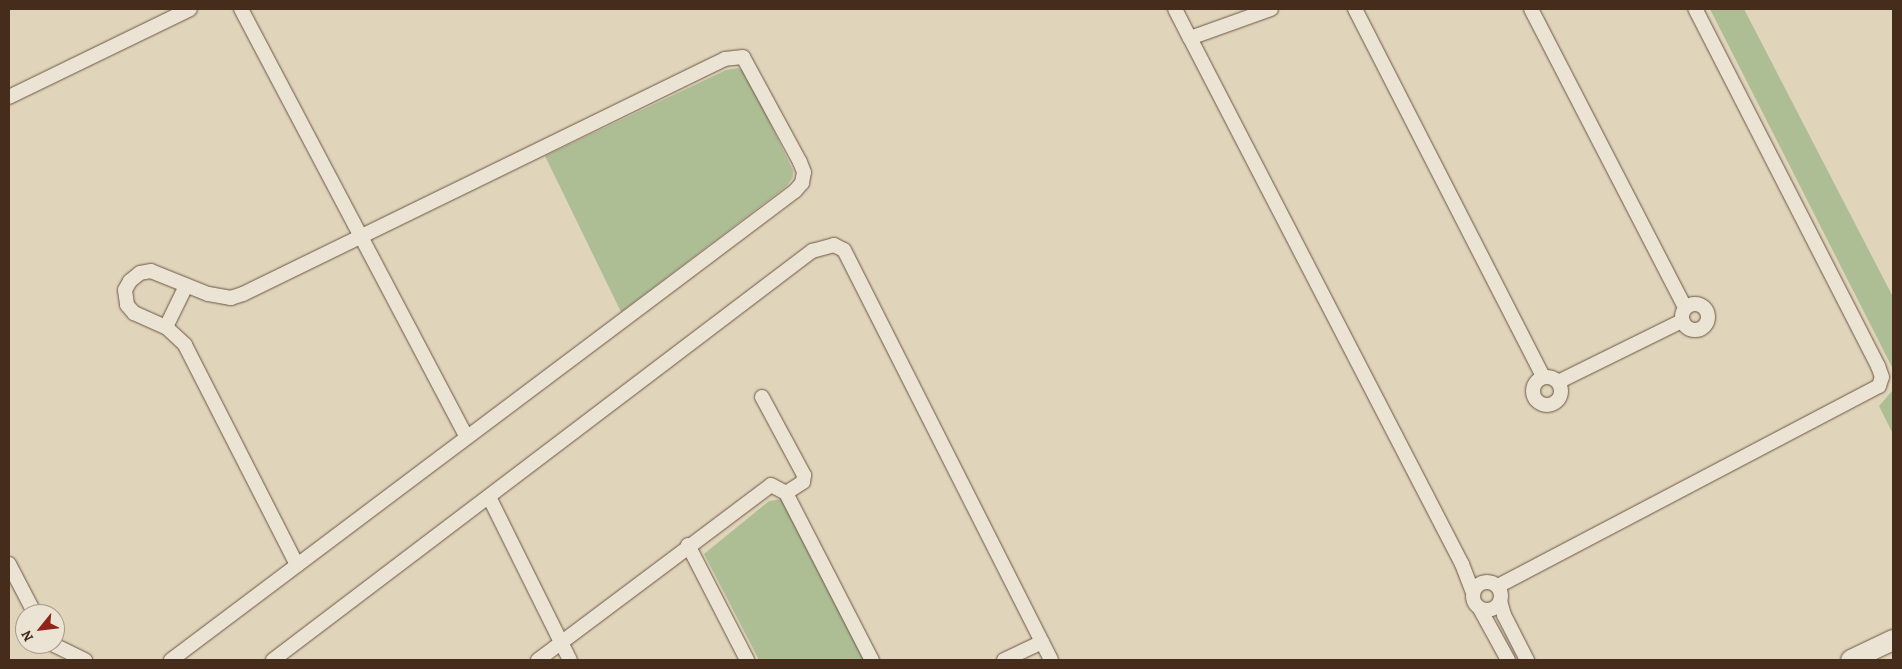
<!DOCTYPE html>
<style>
body{margin:0}
#map{position:relative;width:1902px;height:669px;overflow:hidden;background:#e0d4bb;font-family:Alegreya,serif}
div>[style]{position:absolute}
.green>*{inset:0;background:#adbe94}
.roads{filter:drop-shadow(0 0 1px #6c5643) drop-shadow(0 0 1px #6c5643)}
.street>*{height:14px;margin:-7px;padding:0 7px;transform-origin:7px;border-radius:7px;background:#ebe3d3}
.street>.ring{margin:-7px;padding:0;box-sizing:content-box;background:none;border:14px solid #ebe3d3;border-radius:50%}
.secondary>*{height:20px;margin:-10px;padding:0 10px;transform-origin:10px;border-radius:10px;background:#ebe3d3}
span{translate:-50% -50%;white-space:nowrap;text-align:center;line-height:1.15;-webkit-text-stroke:4px #ebe3d3;paint-order:stroke}
.frame{position:absolute;inset:0;border:10px solid #452c1b;pointer-events:none}
.north{position:absolute;left:15px;top:604px;width:50px;height:50px;box-sizing:border-box;background:#ebe3d3;border:1px solid #a99a89;border-radius:50%;rotate:241deg;font-size:14px;font-weight:700;line-height:20px;text-align:center;color:#452c1b}
.north::after{content:'';display:block;margin:auto;width:18px;height:22px;background:#8f2418;clip-path:polygon(50% 0,100% 100%,50% 72%,0 100%)}
</style>
<div id="map">
<div class="green">
<i style="clip-path:polygon(1710px 9px,1744px 9px,1893px 297px,1893px 369px)"></i>
<i style="clip-path:polygon(738px 68px,745px 72px,793px 170px,793px 177px,787px 186px,621px 312px,545px 156px,726px 70px)"></i>
<i style="clip-path:polygon(1893px 390px,1893px 434px,1879px 406px)"></i>
<i style="clip-path:polygon(782px 499px,865px 660px,759px 660px,704px 554px,769px 501px)"></i>
</div>
<div class="roads">
<div class="street">
<i style="left:241px;top:9px;width:483px;rotate:62.2deg"></i>
<i style="left:1175px;top:9px;width:33px;rotate:63deg"></i>
<i style="left:1271px;top:9px;width:86px;rotate:160.3deg"></i>
<i style="left:1190px;top:38px;width:592px;rotate:62.66deg"></i>
<i style="left:1462px;top:564px;width:30px;rotate:69deg"></i>
<i style="left:1355px;top:9px;width:413px;rotate:62.9deg"></i>
<i style="left:1531px;top:9px;width:336px;rotate:62.7deg"></i>
<i style="left:9px;top:97px;width:201px;rotate:-25.9deg"></i>
<i class="ring" style="left:1682px;top:304px;width:12px;height:12px"></i>
<i style="left:166px;top:327px;width:46px;rotate:-64deg"></i>
<i class="ring" style="left:1533px;top:377px;width:14px;height:14px"></i>
<i style="left:1558px;top:382px;width:138px;rotate:-26.2deg"></i>
<i style="left:762px;top:397px;width:89px;rotate:61.7deg"></i>
<i style="left:804px;top:475px;width:7px;rotate:98deg"></i>
<i style="left:803px;top:482px;width:20px;rotate:147deg"></i>
<i style="left:489px;top:497px;width:182px;rotate:63.6deg"></i>
<i style="left:688px;top:545px;width:129px;rotate:62.8deg"></i>
<i style="left:9px;top:564px;width:56px;rotate:62.5deg"></i>
<i class="ring" style="left:1473px;top:582px;width:14px;height:14px"></i>
<i style="left:1498px;top:586px;width:430px;rotate:-27.7deg"></i>
<i style="left:1879px;top:386px;width:9px;rotate:-72deg"></i>
<i style="left:1882px;top:377px;width:12px;rotate:-110deg"></i>
<i style="left:1878px;top:366px;width:401px;rotate:-117.1deg"></i>
<i style="left:1500px;top:601px;width:15px;rotate:74deg"></i>
<i style="left:1504px;top:615px;width:51px;rotate:62.9deg"></i>
<i style="left:1480px;top:609px;width:58px;rotate:61.2deg"></i>
<i style="left:52px;top:644px;width:37px;rotate:26deg"></i>
<i style="left:171px;top:660px;width:781px;rotate:-36.93deg"></i>
<i style="left:795px;top:191px;width:11px;rotate:-49deg"></i>
<i style="left:802px;top:183px;width:11px;rotate:-80deg"></i>
<i style="left:804px;top:172px;width:11px;rotate:-112deg"></i>
<i style="left:800px;top:162px;width:119px;rotate:-118.5deg"></i>
<i style="left:743px;top:57px;width:18px;rotate:174deg"></i>
<i style="left:725px;top:59px;width:536px;rotate:154.01deg"></i>
<i style="left:243px;top:294px;width:13px;rotate:162deg"></i>
<i style="left:231px;top:298px;width:23px;rotate:-170deg"></i>
<i style="left:208px;top:294px;width:61px;rotate:-158deg"></i>
<i style="left:151px;top:271px;width:11px;rotate:170deg"></i>
<i style="left:140px;top:273px;width:13px;rotate:141deg"></i>
<i style="left:130px;top:281px;width:10px;rotate:119deg"></i>
<i style="left:125px;top:290px;width:15px;rotate:82deg"></i>
<i style="left:127px;top:305px;width:11px;rotate:49deg"></i>
<i style="left:134px;top:313px;width:35px;rotate:24deg"></i>
<i style="left:166px;top:327px;width:26px;rotate:43deg"></i>
<i style="left:185px;top:345px;width:247px;rotate:63deg"></i>
<i style="left:273px;top:660px;width:677px;rotate:-37.19deg"></i>
<i style="left:812px;top:251px;width:23px;rotate:-15deg"></i>
<i style="left:834px;top:245px;width:11px;rotate:27deg"></i>
<i style="left:844px;top:250px;width:459px;rotate:63.2deg"></i>
<i style="left:538px;top:660px;width:291px;rotate:-36.9deg"></i>
<i style="left:771px;top:485px;width:17px;rotate:28deg"></i>
<i style="left:786px;top:493px;width:188px;rotate:62.8deg"></i>
<i style="left:1004px;top:660px;width:42px;rotate:-25.3deg"></i>
</div>
<div class="secondary">
<i style="left:1851px;top:660px;width:47px;rotate:-25.5deg"></i>
</div>
</div>
<div class="frame"></div>
<div class="north">N</div>
</div>
